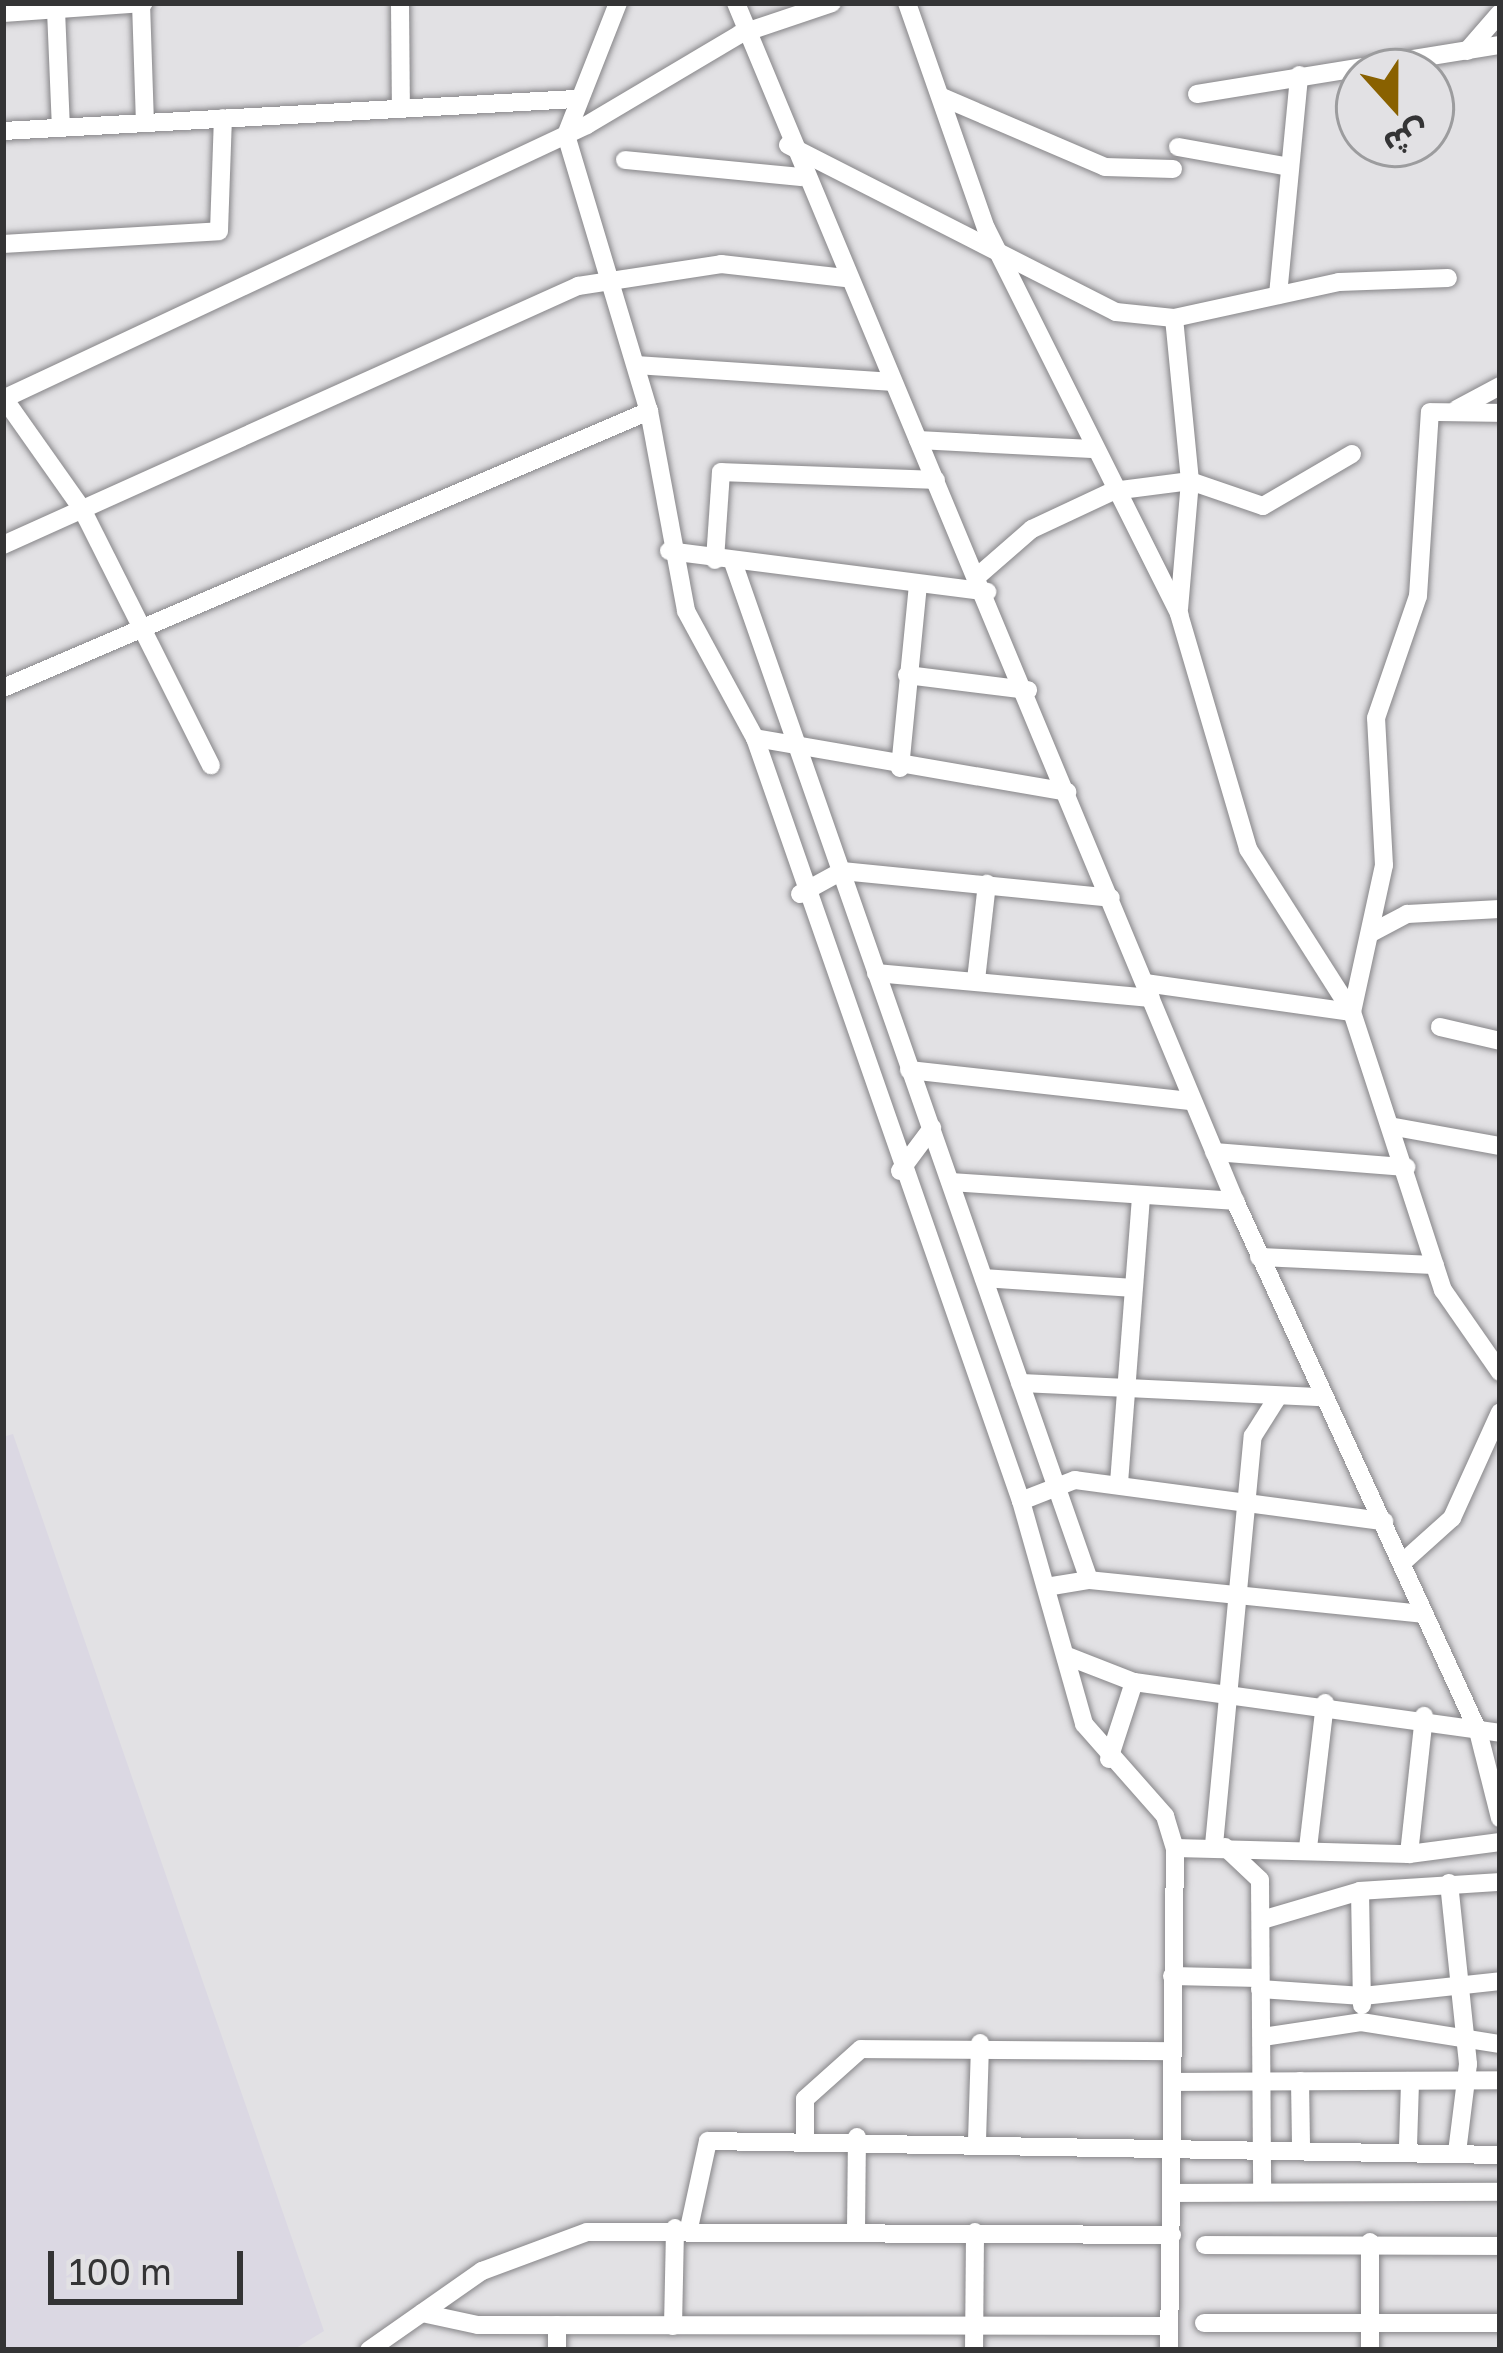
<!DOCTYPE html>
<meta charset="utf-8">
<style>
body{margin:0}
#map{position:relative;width:1503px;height:2353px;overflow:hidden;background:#e2e1e4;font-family:"Golos Text","Noto Sans Arabic",sans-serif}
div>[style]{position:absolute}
.built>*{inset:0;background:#dbd8e3}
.roads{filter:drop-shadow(0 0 3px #868588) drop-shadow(0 0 3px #868588)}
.minor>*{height:18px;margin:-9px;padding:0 9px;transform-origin:9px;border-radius:9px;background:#fff}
span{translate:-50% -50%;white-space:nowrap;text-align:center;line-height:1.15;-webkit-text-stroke:9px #e2e1e4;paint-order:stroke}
.frame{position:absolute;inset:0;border:6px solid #343435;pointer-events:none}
.north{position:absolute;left:1335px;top:48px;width:120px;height:120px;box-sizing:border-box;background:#e2e1e4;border:3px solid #9c9c9e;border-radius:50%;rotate:159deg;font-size:33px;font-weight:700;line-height:48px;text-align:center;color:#343435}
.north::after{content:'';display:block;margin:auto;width:42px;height:54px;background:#896100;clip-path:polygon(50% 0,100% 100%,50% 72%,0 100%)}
.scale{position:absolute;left:48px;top:2251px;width:195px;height:54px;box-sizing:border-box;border:6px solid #343435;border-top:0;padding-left:15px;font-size:36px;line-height:42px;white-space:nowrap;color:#343435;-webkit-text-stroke:9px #e2e1e4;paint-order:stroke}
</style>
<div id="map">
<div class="built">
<i style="clip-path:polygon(13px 1434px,324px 2331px,293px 2350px,3px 2350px,3px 1437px)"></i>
</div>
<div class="roads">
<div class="minor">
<i style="left:141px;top:3px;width:119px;rotate:88.1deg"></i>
<i style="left:400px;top:3px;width:106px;rotate:89.5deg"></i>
<i style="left:618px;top:3px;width:142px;rotate:111.5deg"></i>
<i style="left:566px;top:135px;width:288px;rotate:73.3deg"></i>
<i style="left:649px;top:411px;width:203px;rotate:79.5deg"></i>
<i style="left:686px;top:611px;width:145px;rotate:61.5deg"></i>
<i style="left:755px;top:738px;width:808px;rotate:70.78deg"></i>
<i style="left:1021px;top:1501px;width:232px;rotate:74.2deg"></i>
<i style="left:1084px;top:1724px;width:123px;rotate:48.6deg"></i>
<i style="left:1165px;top:1816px;width:34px;rotate:73deg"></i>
<i style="left:1175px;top:1848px;width:502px;rotate:90.68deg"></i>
<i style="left:736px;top:3px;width:1298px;rotate:67.39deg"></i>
<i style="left:1235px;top:1201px;width:583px;rotate:65.37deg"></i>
<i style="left:1478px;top:1731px;width:90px;rotate:75.8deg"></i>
<i style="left:907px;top:3px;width:238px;rotate:70.7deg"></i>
<i style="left:986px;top:228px;width:432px;rotate:63.4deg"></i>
<i style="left:1179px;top:614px;width:245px;rotate:73.6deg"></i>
<i style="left:1248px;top:849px;width:193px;rotate:57.5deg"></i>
<i style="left:1352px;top:1012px;width:293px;rotate:71.9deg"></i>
<i style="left:1443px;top:1290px;width:100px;rotate:55.2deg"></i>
<i style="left:56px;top:10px;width:118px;rotate:87.6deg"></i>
<i style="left:3px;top:13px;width:141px;rotate:-4.1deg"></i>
<i style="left:1467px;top:51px;width:50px;rotate:-49deg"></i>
<i style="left:1197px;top:94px;width:307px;rotate:-9.2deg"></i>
<i style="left:942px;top:97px;width:177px;rotate:23.2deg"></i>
<i style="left:1105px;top:167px;width:68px;rotate:1.7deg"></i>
<i style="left:3px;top:131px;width:573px;rotate:-3.2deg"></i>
<i style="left:788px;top:145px;width:368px;rotate:27deg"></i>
<i style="left:1116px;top:312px;width:58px;rotate:5.9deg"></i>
<i style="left:1174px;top:318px;width:169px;rotate:-12.3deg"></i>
<i style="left:1339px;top:282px;width:109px;rotate:-2.1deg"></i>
<i style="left:1178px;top:147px;width:108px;rotate:10.2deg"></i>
<i style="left:625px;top:160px;width:178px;rotate:5.5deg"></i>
<i style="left:3px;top:244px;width:216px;rotate:-3.4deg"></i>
<i style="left:219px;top:231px;width:113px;rotate:-88deg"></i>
<i style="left:1278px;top:295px;width:221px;rotate:-84.5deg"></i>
<i style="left:1174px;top:318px;width:164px;rotate:84.4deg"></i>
<i style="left:1190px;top:481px;width:128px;rotate:94.9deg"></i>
<i style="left:637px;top:365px;width:256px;rotate:3.8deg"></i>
<i style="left:3px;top:397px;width:137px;rotate:54.8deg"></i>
<i style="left:82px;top:509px;width:287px;rotate:63.3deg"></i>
<i style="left:3px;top:399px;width:645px;rotate:-25.13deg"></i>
<i style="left:587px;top:125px;width:178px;rotate:-30.7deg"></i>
<i style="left:740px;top:34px;width:97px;rotate:-18.6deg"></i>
<i style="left:1457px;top:409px;width:49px;rotate:-28.1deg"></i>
<i style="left:918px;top:440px;width:174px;rotate:3deg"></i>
<i style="left:3px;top:545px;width:631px;rotate:-24.25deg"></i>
<i style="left:578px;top:286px;width:145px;rotate:-8.7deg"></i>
<i style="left:721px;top:264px;width:125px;rotate:6.4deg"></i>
<i style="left:669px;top:551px;width:321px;rotate:7.3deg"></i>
<i style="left:715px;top:560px;width:88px;rotate:-86.1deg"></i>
<i style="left:721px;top:472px;width:215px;rotate:2.1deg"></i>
<i style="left:734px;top:565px;width:1075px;rotate:70.72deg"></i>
<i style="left:979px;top:575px;width:70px;rotate:-41deg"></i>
<i style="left:1032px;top:529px;width:89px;rotate:-25.1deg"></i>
<i style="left:1113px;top:491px;width:78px;rotate:-7.4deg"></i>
<i style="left:1190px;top:481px;width:77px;rotate:18.9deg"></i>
<i style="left:1263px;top:506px;width:103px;rotate:-30.3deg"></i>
<i style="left:907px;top:675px;width:122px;rotate:7.1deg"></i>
<i style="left:3px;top:688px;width:703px;rotate:-23.21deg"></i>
<i style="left:755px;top:738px;width:317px;rotate:9.8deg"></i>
<i style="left:900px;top:768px;width:183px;rotate:-84.4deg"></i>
<i style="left:800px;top:894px;width:48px;rotate:-28.7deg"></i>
<i style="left:842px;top:871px;width:270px;rotate:5.7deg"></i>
<i style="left:1371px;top:933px;width:41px;rotate:-27.8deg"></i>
<i style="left:1407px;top:914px;width:93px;rotate:-3.1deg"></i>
<i style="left:876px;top:973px;width:276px;rotate:5.2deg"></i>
<i style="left:976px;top:980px;width:97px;rotate:-83.5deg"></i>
<i style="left:1145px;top:983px;width:209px;rotate:8deg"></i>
<i style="left:1352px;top:1012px;width:150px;rotate:-77.7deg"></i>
<i style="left:1384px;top:865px;width:147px;rotate:-93.1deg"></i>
<i style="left:1376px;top:718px;width:129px;rotate:-71deg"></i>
<i style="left:1418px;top:596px;width:184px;rotate:-86.3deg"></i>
<i style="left:1430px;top:412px;width:70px;rotate:0.8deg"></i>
<i style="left:1440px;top:1027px;width:62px;rotate:13.1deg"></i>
<i style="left:909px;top:1070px;width:285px;rotate:6.3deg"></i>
<i style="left:1395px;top:1127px;width:107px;rotate:10.3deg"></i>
<i style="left:1214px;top:1152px;width:193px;rotate:4.5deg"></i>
<i style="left:900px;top:1171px;width:54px;rotate:-53.3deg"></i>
<i style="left:952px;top:1182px;width:284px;rotate:3.8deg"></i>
<i style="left:1259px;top:1257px;width:176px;rotate:2.6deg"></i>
<i style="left:984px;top:1278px;width:149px;rotate:3.8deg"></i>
<i style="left:1020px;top:1383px;width:299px;rotate:2.7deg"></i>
<i style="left:1119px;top:1483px;width:288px;rotate:-85.6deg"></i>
<i style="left:1021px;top:1501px;width:58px;rotate:-21.3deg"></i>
<i style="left:1075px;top:1480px;width:312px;rotate:7.6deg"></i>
<i style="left:1403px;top:1562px;width:66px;rotate:-41.9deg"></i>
<i style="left:1452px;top:1518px;width:116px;rotate:-65.6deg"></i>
<i style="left:1046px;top:1587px;width:44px;rotate:-9.2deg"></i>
<i style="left:1089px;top:1580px;width:334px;rotate:5.8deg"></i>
<i style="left:1067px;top:1656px;width:72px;rotate:21.2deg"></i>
<i style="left:1134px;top:1682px;width:370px;rotate:7.9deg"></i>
<i style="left:1109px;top:1759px;width:81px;rotate:-72deg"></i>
<i style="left:1214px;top:1845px;width:411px;rotate:-84.6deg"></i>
<i style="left:1253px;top:1436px;width:45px;rotate:-57.7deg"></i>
<i style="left:1225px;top:1847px;width:48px;rotate:43.3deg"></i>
<i style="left:1260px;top:1880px;width:312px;rotate:89.6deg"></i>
<i style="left:1175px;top:1848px;width:234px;rotate:1.5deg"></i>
<i style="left:1409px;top:1854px;width:92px;rotate:-7.5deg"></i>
<i style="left:1308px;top:1848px;width:146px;rotate:-83.3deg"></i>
<i style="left:1409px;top:1854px;width:139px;rotate:-83.8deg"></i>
<i style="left:1449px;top:1883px;width:182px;rotate:84deg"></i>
<i style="left:1468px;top:2064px;width:89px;rotate:97.1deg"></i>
<i style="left:1360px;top:1891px;width:114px;rotate:89deg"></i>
<i style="left:1262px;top:1920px;width:102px;rotate:-16.5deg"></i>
<i style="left:1360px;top:1891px;width:140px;rotate:-3.7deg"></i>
<i style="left:1172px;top:1976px;width:87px;rotate:1.3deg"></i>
<i style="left:1260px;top:1989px;width:103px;rotate:3.9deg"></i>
<i style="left:1363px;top:1996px;width:138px;rotate:-6.2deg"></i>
<i style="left:1263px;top:2037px;width:99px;rotate:-8.7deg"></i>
<i style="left:1361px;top:2022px;width:141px;rotate:9deg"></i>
<i style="left:1300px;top:2081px;width:64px;rotate:89.1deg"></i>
<i style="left:1172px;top:2082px;width:328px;rotate:-0.3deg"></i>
<i style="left:805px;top:2137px;width:38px;rotate:-90deg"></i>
<i style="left:805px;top:2099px;width:75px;rotate:-41.8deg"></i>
<i style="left:861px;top:2049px;width:310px;rotate:0.4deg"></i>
<i style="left:977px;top:2141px;width:98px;rotate:-88.2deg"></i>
<i style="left:1408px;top:2146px;width:65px;rotate:-88.2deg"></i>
<i style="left:1173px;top:2193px;width:327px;rotate:-0.2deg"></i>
<i style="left:689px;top:2228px;width:89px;rotate:-77.7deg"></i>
<i style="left:708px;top:2141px;width:792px;rotate:1.01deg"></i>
<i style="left:856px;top:2230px;width:93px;rotate:-89.4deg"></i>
<i style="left:1205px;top:2245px;width:295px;rotate:0.2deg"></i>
<i style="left:422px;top:2313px;width:57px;rotate:12.1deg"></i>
<i style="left:478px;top:2325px;width:691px;rotate:0.08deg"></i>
<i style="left:1204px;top:2323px;width:296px"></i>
<i style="left:557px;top:2325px;width:25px;rotate:90deg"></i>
<i style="left:673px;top:2326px;width:98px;rotate:-88.8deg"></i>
<i style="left:369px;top:2350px;width:138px;rotate:-35deg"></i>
<i style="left:482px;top:2271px;width:112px;rotate:-20.4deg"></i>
<i style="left:587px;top:2232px;width:585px;rotate:0.29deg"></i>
<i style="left:974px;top:2350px;width:118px;rotate:-89.5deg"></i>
<i style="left:1370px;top:2350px;width:108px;rotate:-90deg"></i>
</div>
</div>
<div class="frame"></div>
<div class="north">ش</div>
<div class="scale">100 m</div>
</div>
